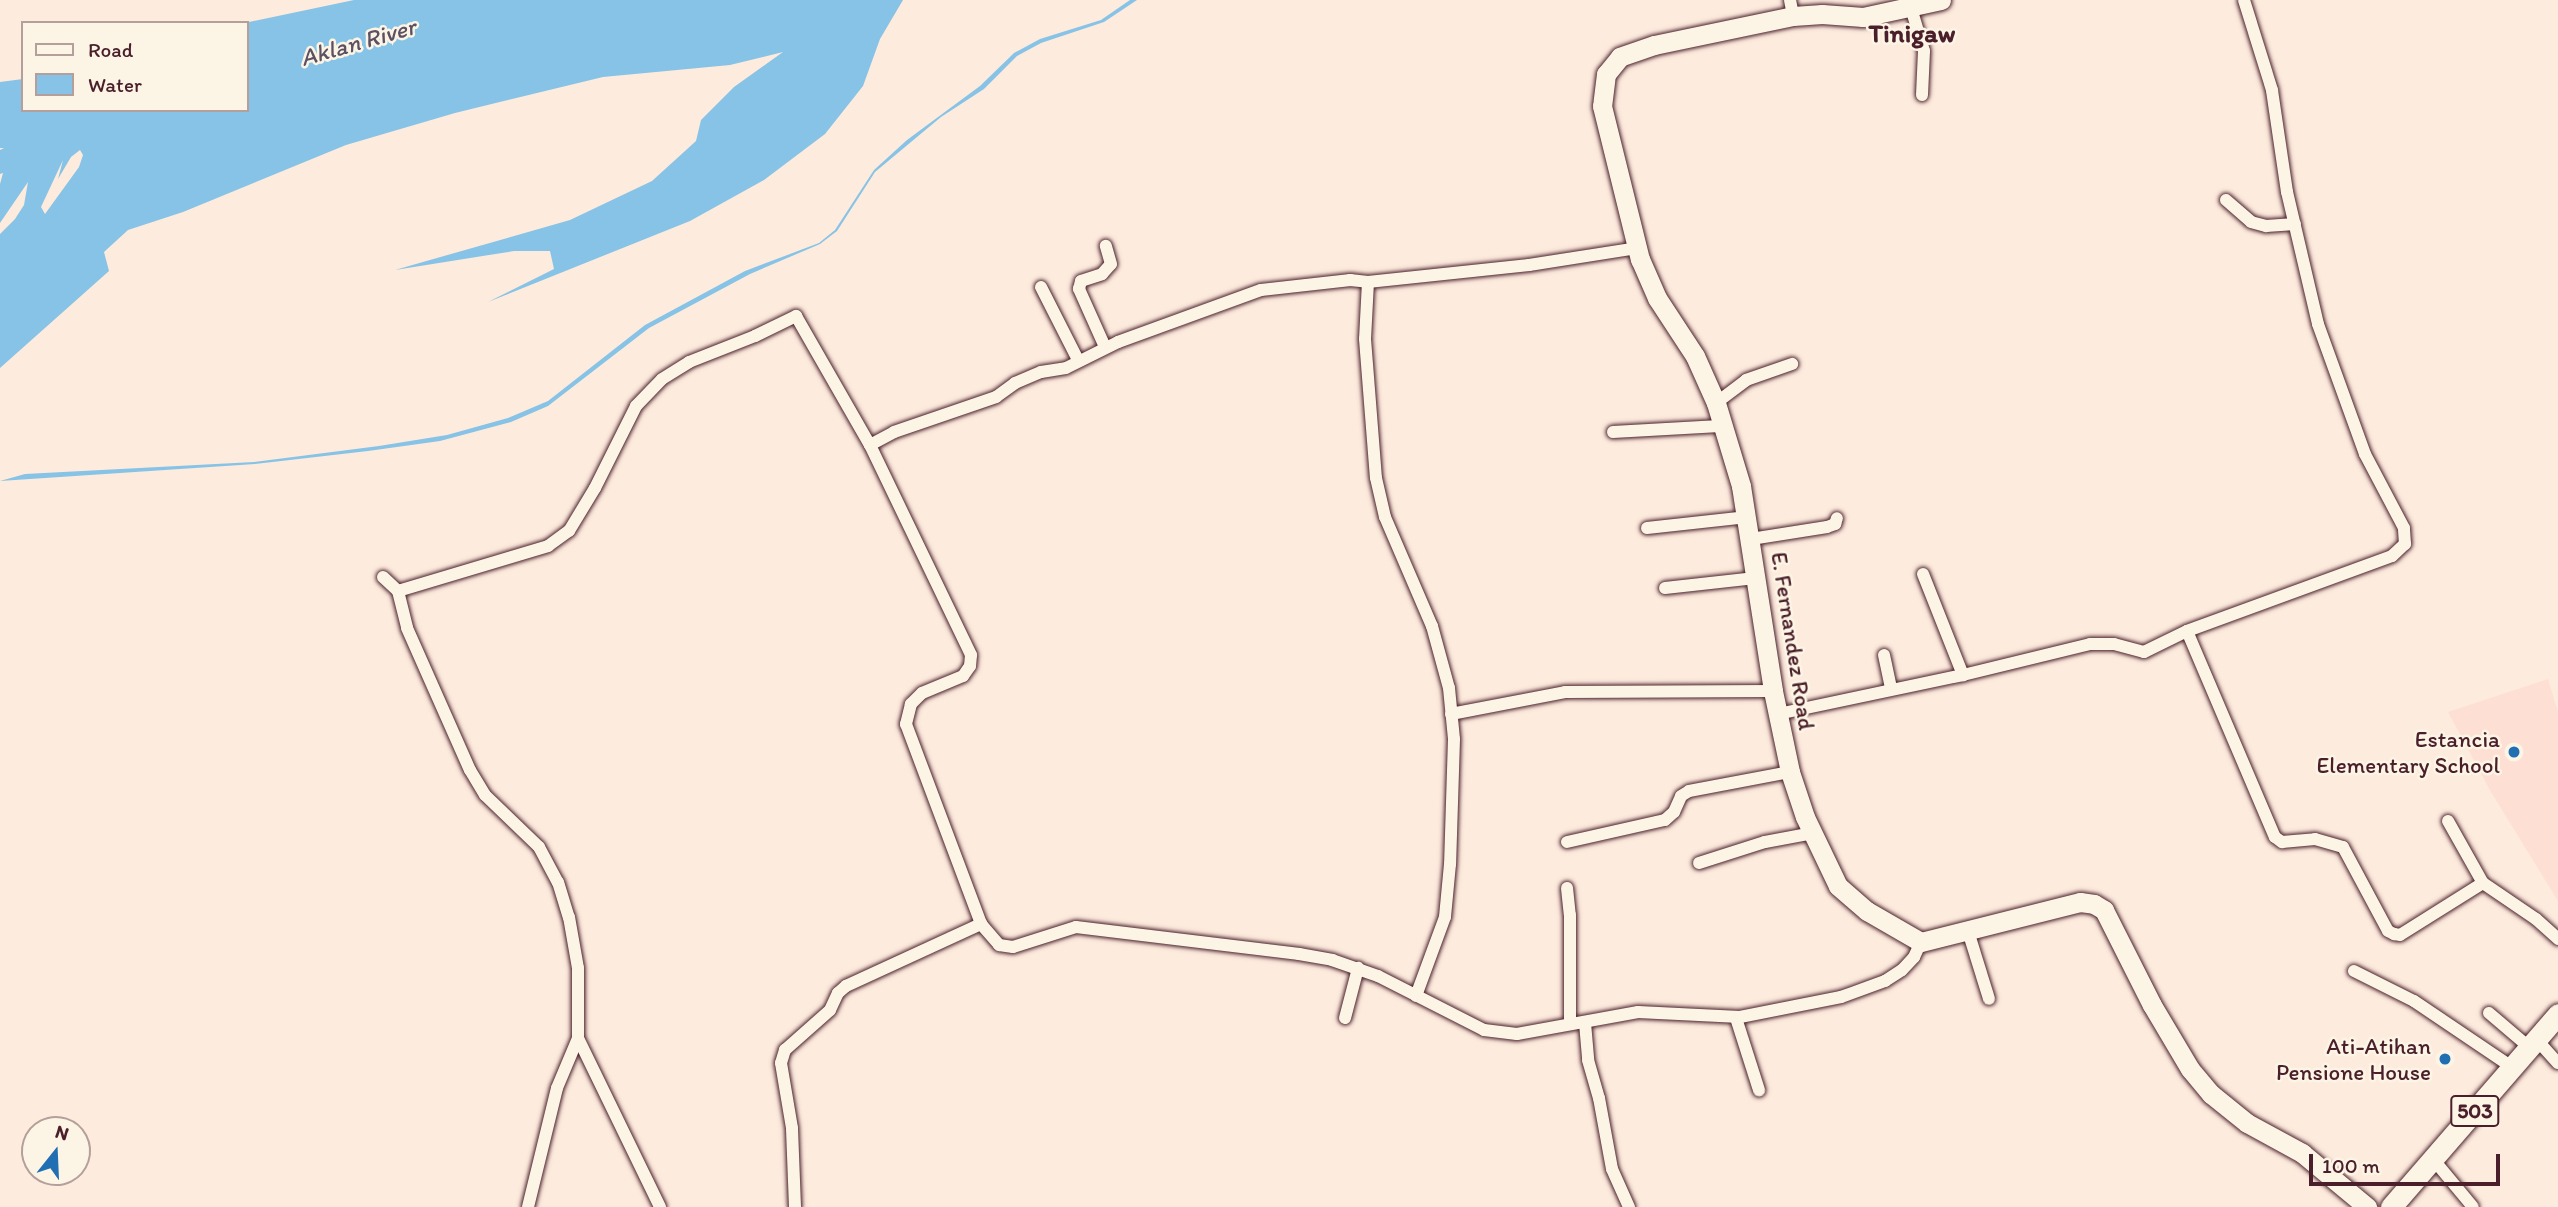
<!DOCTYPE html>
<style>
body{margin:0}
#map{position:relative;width:2558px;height:1207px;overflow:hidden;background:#fdebdd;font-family:Itim,sans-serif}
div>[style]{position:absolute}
.built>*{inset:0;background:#fedfd3}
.water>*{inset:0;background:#86c3e6}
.roads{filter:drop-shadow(0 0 2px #4a1f2b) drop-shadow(0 0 2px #4a1f2b)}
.street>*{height:12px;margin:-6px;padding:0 6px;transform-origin:6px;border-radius:6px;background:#fcf5e5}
.secondary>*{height:19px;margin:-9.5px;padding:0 9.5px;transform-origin:9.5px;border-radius:9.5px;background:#fcf5e5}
.primary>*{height:21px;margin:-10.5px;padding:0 10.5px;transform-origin:10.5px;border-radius:10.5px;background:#fcf5e5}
.dots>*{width:19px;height:19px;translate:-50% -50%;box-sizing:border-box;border:4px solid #fcf5e5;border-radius:50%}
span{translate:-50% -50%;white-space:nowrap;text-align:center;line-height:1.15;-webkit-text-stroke:5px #fcf5e5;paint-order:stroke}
.shield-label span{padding:2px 5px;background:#fcf5e5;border:2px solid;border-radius:5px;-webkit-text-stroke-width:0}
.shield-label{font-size:21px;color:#4a1f2b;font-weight:700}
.street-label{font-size:23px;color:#4a1f2b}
.poi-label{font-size:23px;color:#4a1f2b}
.right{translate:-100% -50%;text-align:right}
.water-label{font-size:24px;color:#5c5063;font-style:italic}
.quarter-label{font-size:26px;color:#4a1f2b;font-weight:700}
.legend{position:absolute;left:21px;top:21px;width:228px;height:91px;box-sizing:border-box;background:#fcf5e5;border:2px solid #b59f9b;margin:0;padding:9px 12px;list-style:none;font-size:21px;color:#4a1f2b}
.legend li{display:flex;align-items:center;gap:14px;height:35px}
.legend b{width:35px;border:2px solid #b59f9b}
.north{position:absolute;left:21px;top:1116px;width:70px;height:70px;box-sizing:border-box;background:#fcf5e5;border:2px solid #b59f9b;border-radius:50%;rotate:18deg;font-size:19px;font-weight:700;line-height:28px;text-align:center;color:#4a1f2b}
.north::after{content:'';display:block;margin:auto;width:24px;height:32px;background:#1f6fb2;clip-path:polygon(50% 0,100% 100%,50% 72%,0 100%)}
.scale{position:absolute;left:2309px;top:1154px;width:191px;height:32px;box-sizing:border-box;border:4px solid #4a1f2b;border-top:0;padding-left:9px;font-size:21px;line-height:24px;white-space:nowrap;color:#4a1f2b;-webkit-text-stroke:5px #fcf5e5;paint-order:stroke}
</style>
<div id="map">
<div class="built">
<i style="clip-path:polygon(2548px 679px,2558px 712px,2558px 901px,2491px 792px,2448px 712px)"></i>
</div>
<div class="water">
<i style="clip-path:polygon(evenodd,354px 0,903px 0,880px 39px,863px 86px,825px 134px,764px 180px,690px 221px,488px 302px,554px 269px,550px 251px,514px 251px,395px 270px,570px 220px,652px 181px,696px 141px,701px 120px,734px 87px,783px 52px,730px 65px,603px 77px,455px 113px,346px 145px,183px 212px,128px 230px,104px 252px,109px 271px,0 368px,0 234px,15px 219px,24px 205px,28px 182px,0 223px,0 184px,3px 173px,0 174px,0 150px,4px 148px,0 148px,0 82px,23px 79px,23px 110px,247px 110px,247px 23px,244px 23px,354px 0,80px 150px,83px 155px,79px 167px,45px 214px,41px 207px,63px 160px,58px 179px,71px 157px,80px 150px)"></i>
<i style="clip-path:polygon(1130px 0,1137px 0,1104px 22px,1041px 43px,1017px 56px,984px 89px,941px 117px,875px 172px,837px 231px,820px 244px,750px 274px,649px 328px,548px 406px,511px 422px,440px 441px,368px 451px,255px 464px,0 481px,25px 474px,254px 462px,379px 446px,447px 435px,508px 418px,548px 401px,645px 325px,745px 271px,819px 243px,835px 230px,874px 170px,907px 140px,980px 86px,1014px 53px,1040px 39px,1101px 20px)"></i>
</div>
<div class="roads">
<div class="street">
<i style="left:1790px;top:0;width:16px;rotate:79deg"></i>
<i style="left:1911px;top:8px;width:45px;rotate:73.2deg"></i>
<i style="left:1924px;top:51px;width:44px;rotate:92.6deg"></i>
<i style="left:2226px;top:200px;width:33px;rotate:41deg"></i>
<i style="left:2251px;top:222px;width:16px;rotate:15deg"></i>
<i style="left:2266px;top:226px;width:29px;rotate:-4deg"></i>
<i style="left:1368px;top:282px;width:162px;rotate:-6deg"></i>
<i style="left:1529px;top:265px;width:109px;rotate:-8.9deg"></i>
<i style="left:1041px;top:287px;width:82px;rotate:63.1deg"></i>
<i style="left:1105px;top:347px;width:64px;rotate:-114.1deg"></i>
<i style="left:1079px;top:289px;width:8px;rotate:-76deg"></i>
<i style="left:1081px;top:281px;width:22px;rotate:-18deg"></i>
<i style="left:1102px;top:274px;width:13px;rotate:-48deg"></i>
<i style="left:1111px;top:264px;width:19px;rotate:-106deg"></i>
<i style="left:1716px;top:403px;width:38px;rotate:-37deg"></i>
<i style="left:1746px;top:380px;width:49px;rotate:-19.2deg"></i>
<i style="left:1613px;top:432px;width:107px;rotate:-3.2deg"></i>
<i style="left:870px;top:445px;width:27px;rotate:-28deg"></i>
<i style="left:894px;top:432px;width:108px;rotate:-18.9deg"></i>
<i style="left:996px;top:397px;width:24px;rotate:-36deg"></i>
<i style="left:1015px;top:383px;width:28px;rotate:-23deg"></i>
<i style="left:1041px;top:372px;width:25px;rotate:-9deg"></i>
<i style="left:1066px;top:368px;width:58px;rotate:-26.6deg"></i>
<i style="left:1118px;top:342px;width:152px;rotate:-20deg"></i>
<i style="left:1261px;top:290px;width:90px;rotate:-6.4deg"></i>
<i style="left:1350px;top:280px;width:18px;rotate:6deg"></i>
<i style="left:1368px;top:282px;width:57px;rotate:93deg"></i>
<i style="left:1365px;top:339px;width:139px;rotate:85.5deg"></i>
<i style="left:1376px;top:478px;width:40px;rotate:77deg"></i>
<i style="left:1385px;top:517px;width:119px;rotate:66.7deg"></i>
<i style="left:1432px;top:626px;width:64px;rotate:74.7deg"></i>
<i style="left:1449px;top:688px;width:51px;rotate:84.4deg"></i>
<i style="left:1454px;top:739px;width:125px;rotate:91.8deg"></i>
<i style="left:1450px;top:864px;width:53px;rotate:95.4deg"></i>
<i style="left:1445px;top:917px;width:84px;rotate:110.2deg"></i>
<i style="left:1647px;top:528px;width:101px;rotate:-6.3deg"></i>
<i style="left:1751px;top:539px;width:77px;rotate:-9deg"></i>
<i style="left:1827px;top:527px;width:9px;rotate:-21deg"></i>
<i style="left:1835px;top:524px;width:6px;rotate:-72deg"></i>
<i style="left:1923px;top:574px;width:109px;rotate:68.4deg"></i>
<i style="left:383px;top:577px;width:21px;rotate:43deg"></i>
<i style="left:398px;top:591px;width:38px;rotate:76deg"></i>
<i style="left:407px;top:628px;width:155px;rotate:66.1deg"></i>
<i style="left:470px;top:770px;width:29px;rotate:59deg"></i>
<i style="left:485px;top:795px;width:75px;rotate:43.9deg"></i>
<i style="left:539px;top:847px;width:40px;rotate:62deg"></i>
<i style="left:558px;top:882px;width:37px;rotate:73deg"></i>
<i style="left:569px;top:917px;width:52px;rotate:80deg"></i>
<i style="left:578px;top:968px;width:70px;rotate:90deg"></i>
<i style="left:578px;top:1038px;width:188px;rotate:64.1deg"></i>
<i style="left:1665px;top:588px;width:91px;rotate:-6.3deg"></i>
<i style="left:398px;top:591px;width:157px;rotate:-16.7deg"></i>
<i style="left:548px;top:546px;width:26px;rotate:-36deg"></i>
<i style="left:569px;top:531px;width:50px;rotate:-58.8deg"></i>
<i style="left:595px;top:488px;width:92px;rotate:-63.4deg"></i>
<i style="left:636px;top:406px;width:37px;rotate:-46deg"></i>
<i style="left:662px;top:379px;width:32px;rotate:-32deg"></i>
<i style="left:689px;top:362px;width:71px;rotate:-21.5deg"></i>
<i style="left:755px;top:336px;width:46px;rotate:-26deg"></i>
<i style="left:796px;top:316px;width:149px;rotate:60.2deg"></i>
<i style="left:870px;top:445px;width:233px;rotate:64.3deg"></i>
<i style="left:971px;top:655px;width:11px;rotate:95deg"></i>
<i style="left:970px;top:666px;width:12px;rotate:125deg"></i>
<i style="left:963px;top:676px;width:44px;rotate:157.5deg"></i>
<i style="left:922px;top:693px;width:16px;rotate:135deg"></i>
<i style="left:911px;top:704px;width:21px;rotate:104deg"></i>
<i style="left:906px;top:724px;width:214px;rotate:69.4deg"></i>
<i style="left:981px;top:924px;width:28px;rotate:49deg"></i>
<i style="left:999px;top:945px;width:14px;rotate:8deg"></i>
<i style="left:1013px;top:947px;width:66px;rotate:-17.6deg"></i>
<i style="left:1076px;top:927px;width:225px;rotate:6.9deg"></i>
<i style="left:1299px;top:954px;width:34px;rotate:10deg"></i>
<i style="left:1332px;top:960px;width:49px;rotate:19.2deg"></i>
<i style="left:1378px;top:976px;width:119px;rotate:27deg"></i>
<i style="left:1484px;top:1030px;width:33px;rotate:7deg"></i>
<i style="left:1517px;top:1034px;width:123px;rotate:-10.3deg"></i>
<i style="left:1638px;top:1012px;width:102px;rotate:2.8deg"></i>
<i style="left:1740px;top:1017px;width:103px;rotate:-11.2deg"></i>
<i style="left:1841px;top:997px;width:47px;rotate:-20deg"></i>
<i style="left:1885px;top:981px;width:20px;rotate:-33deg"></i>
<i style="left:1902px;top:970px;width:18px;rotate:-47deg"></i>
<i style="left:1914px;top:957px;width:17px;rotate:-65deg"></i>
<i style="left:2187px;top:631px;width:224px;rotate:66.9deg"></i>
<i style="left:2275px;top:837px;width:9px;rotate:36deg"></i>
<i style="left:2282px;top:842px;width:33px;rotate:-5deg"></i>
<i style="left:2315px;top:839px;width:29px;rotate:16deg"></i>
<i style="left:2343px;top:847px;width:95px;rotate:61.8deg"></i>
<i style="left:2388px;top:931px;width:7px;rotate:27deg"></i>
<i style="left:2394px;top:934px;width:6px;rotate:9deg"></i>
<i style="left:2400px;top:935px;width:98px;rotate:-32.1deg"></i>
<i style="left:1884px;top:655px;width:35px;rotate:78deg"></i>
<i style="left:1451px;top:714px;width:116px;rotate:-10.9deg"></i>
<i style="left:1565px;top:692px;width:208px;rotate:-0.3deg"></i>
<i style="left:1778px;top:714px;width:189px;rotate:-11.9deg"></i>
<i style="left:1963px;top:675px;width:131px;rotate:-13.7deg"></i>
<i style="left:2090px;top:644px;width:24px"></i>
<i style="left:2114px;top:644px;width:31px;rotate:15deg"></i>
<i style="left:2144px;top:652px;width:48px;rotate:-26deg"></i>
<i style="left:2187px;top:631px;width:218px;rotate:-20.1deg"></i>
<i style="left:2392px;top:556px;width:18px;rotate:-43deg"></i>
<i style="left:2405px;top:544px;width:16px;rotate:-94deg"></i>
<i style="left:2404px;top:528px;width:84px;rotate:-117.8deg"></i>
<i style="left:2365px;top:454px;width:138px;rotate:-109.9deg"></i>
<i style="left:2318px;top:324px;width:136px;rotate:-103.2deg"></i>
<i style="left:2287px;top:192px;width:103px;rotate:-98.4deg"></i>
<i style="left:2272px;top:90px;width:94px;rotate:-107.3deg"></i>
<i style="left:2448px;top:821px;width:71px;rotate:60.6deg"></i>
<i style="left:2483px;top:883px;width:64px;rotate:34.2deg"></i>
<i style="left:2536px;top:919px;width:30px;rotate:42deg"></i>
<i style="left:1567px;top:842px;width:100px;rotate:-12.7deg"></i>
<i style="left:1665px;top:820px;width:12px;rotate:-42deg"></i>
<i style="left:1674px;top:812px;width:17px;rotate:-66deg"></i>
<i style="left:1681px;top:796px;width:9px;rotate:-32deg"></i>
<i style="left:1689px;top:791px;width:103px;rotate:-10.7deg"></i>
<i style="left:1699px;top:863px;width:69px;rotate:-17.7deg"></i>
<i style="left:1765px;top:842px;width:49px;rotate:-10.6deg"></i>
<i style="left:1567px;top:888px;width:27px;rotate:84deg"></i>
<i style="left:1570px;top:915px;width:109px;rotate:90deg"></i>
<i style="left:1968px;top:931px;width:71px;rotate:72.8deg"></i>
<i style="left:2354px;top:971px;width:67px;rotate:26.6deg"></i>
<i style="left:2414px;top:1001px;width:118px;rotate:34deg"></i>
<i style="left:2489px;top:1013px;width:52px;rotate:40.4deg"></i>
<i style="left:1345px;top:1018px;width:52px;rotate:-75.4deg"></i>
<i style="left:1736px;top:1018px;width:76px;rotate:72.3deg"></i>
<i style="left:1585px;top:1023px;width:37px;rotate:85deg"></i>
<i style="left:1588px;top:1060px;width:40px;rotate:74deg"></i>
<i style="left:1599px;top:1098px;width:72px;rotate:79.6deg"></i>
<i style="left:1612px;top:1169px;width:42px;rotate:65.9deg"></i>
<i style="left:2537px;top:1040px;width:31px;rotate:48deg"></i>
<i style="left:2433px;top:1159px;width:62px;rotate:50.2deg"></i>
<i style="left:528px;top:1207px;width:122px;rotate:-76.3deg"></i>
<i style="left:557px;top:1088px;width:54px;rotate:-67.2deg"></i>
<i style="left:795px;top:1207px;width:79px;rotate:-92.2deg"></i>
<i style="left:792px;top:1128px;width:66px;rotate:-99.6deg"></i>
<i style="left:781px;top:1063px;width:14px;rotate:-73deg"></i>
<i style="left:785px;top:1050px;width:60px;rotate:-41.6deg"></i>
<i style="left:830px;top:1010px;width:19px;rotate:-65deg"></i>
<i style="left:838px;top:993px;width:11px;rotate:-41deg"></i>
<i style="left:846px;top:986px;width:149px;rotate:-24.7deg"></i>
</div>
<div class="secondary">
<i style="left:1941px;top:0;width:80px;rotate:167.7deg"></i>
<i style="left:1863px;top:17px;width:41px;rotate:-175.8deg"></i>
<i style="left:1822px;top:14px;width:29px;rotate:176deg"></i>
<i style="left:1793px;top:16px;width:142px;rotate:168.2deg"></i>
<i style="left:1654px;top:45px;width:36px;rotate:161deg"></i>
<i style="left:1620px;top:57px;width:22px;rotate:129deg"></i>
<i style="left:1606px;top:74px;width:32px;rotate:97deg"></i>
<i style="left:1602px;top:106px;width:158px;rotate:76.1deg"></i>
<i style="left:1640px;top:259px;width:43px;rotate:66.4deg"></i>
<i style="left:1657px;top:298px;width:69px;rotate:56.8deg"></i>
<i style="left:1695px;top:356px;width:51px;rotate:65.9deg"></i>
<i style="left:1716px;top:403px;width:87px;rotate:73.2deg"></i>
<i style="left:1741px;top:486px;width:207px;rotate:81.1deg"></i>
<i style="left:1773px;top:691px;width:83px;rotate:78.1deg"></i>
<i style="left:1790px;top:772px;width:47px;rotate:71.6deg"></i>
<i style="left:1805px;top:817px;width:76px;rotate:64.4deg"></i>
<i style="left:1838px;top:886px;width:38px;rotate:41deg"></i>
<i style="left:1867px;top:911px;width:62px;rotate:29.9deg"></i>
<i style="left:1921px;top:942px;width:164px;rotate:-14.1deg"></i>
<i style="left:2080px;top:902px;width:14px;rotate:8deg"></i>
<i style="left:2094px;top:904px;width:12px;rotate:31deg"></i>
<i style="left:2104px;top:910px;width:106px;rotate:63.2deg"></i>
<i style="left:2152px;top:1005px;width:74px;rotate:59.3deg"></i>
<i style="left:2190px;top:1069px;width:33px;rotate:50deg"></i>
<i style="left:2211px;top:1094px;width:46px;rotate:38.9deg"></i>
<i style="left:2247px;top:1123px;width:63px;rotate:28.6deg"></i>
<i style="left:2302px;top:1153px;width:85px;rotate:39.7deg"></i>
</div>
<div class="primary">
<i style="left:2391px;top:1207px;width:255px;rotate:-49.1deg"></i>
</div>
</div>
<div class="dots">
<i style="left:2514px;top:752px;background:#1f6fb2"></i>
<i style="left:2445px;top:1059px;background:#1f6fb2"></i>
</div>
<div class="shield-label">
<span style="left:2475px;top:1111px">503</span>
</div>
<div class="street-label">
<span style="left:1793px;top:641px;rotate:81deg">E. Fernandez Road</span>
</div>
<div class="poi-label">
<span class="right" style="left:2500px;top:752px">Estancia<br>Elementary School</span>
<span class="right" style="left:2431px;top:1059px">Ati-Atihan<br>Pensione House</span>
</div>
<div class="water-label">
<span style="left:358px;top:42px;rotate:-16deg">Aklan River</span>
</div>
<div class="quarter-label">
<span style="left:1912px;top:34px">Tinigaw</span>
</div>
<ul class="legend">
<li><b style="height:9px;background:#fcf5e5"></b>Road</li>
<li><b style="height:19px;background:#86c3e6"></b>Water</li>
</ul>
<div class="north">N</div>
<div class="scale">100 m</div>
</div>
